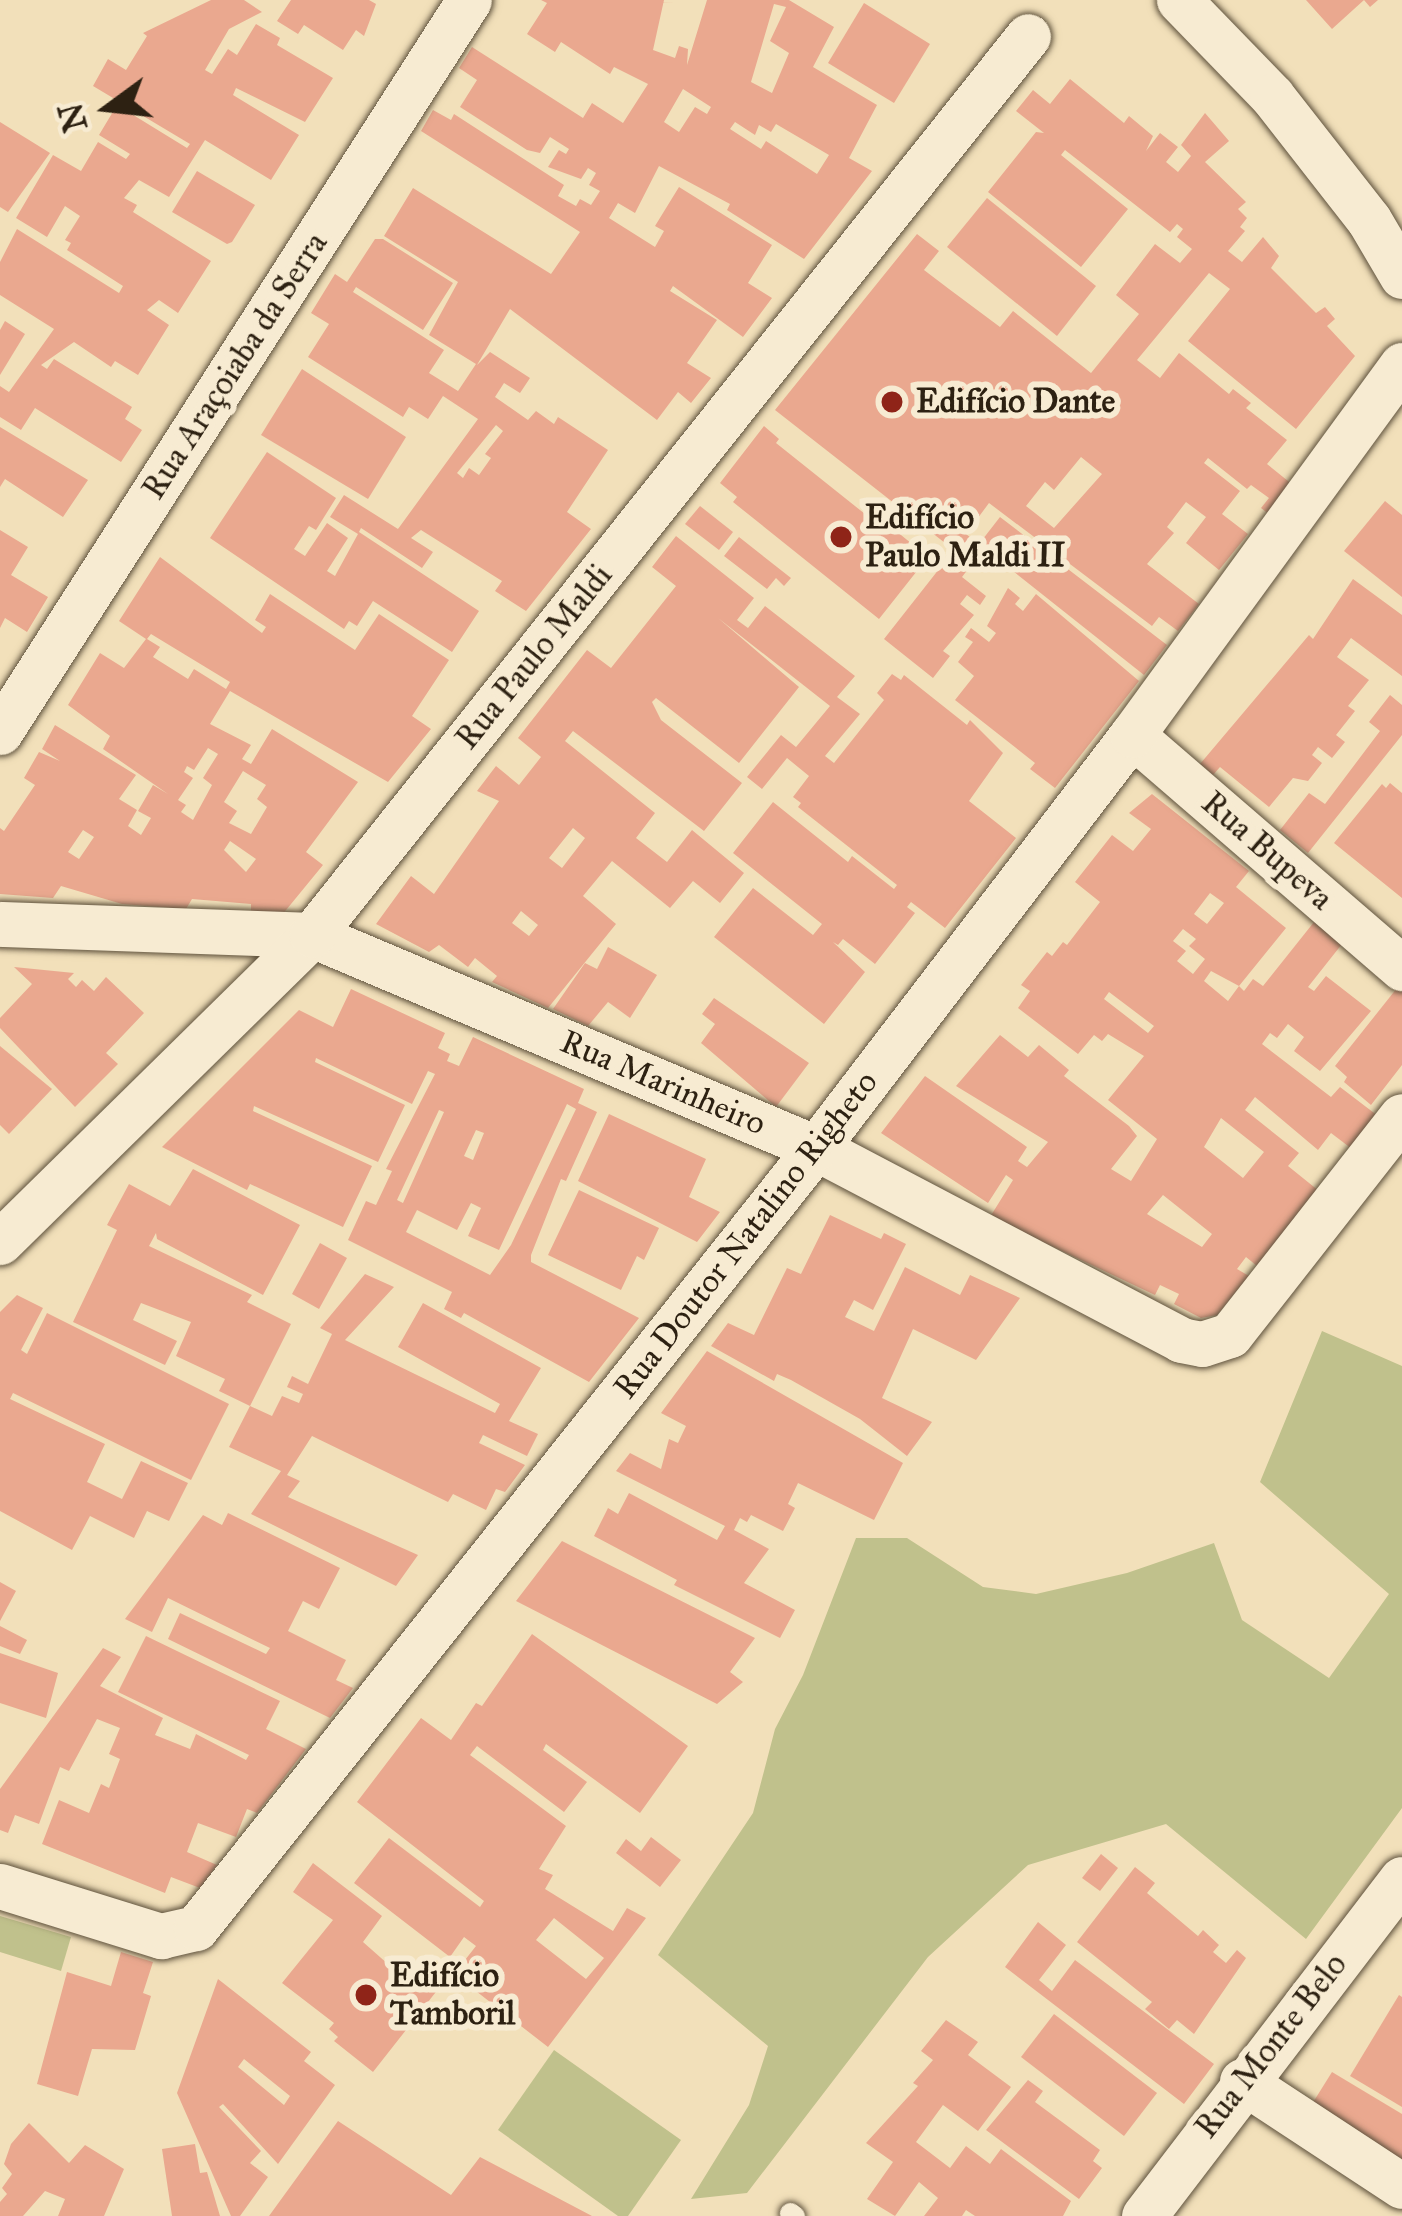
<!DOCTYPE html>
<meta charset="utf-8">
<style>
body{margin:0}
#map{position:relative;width:1402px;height:2216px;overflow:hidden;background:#f2e0ba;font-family:"IM FELL Great Primer",serif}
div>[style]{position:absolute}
.green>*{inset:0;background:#c0c18c}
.building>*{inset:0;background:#eaa88f}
.roads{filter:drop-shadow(0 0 3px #5e513c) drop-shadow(0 0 3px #5e513c)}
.service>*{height:21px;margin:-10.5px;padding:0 10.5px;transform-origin:10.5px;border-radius:10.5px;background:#f7ebd2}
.minor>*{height:45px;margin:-22.5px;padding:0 22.5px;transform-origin:22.5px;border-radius:22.5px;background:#f7ebd2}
.dots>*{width:33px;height:33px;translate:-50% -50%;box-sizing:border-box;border:6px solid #f7ebd2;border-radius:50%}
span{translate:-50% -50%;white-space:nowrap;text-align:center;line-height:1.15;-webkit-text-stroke:12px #f7ebd2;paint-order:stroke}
.street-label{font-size:33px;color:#2d2112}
.poi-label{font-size:33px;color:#2d2112;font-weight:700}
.left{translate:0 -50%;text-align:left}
.north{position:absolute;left:48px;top:48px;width:120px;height:120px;-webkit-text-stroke:9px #f7ebd2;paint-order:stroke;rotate:255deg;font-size:33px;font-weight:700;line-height:48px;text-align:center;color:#2d2112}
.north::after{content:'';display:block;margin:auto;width:42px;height:54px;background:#2d2112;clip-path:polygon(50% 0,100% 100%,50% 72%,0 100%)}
</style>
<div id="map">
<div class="green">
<i style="clip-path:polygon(1322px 1331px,1402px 1366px,1402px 1808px,1306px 1939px,1166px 1824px,1028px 1865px,928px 1957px,747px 2193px,691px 2199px,749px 2105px,768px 2046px,658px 1955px,753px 1813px,775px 1729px,803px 1675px,856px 1538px,907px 1538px,983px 1587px,1036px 1594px,1127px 1573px,1214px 1543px,1242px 1620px,1329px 1678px,1389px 1594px,1260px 1482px)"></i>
<i style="clip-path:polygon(0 1916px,71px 1937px,61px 1971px,0 1952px)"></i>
<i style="clip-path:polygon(554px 2050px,681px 2140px,628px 2216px,618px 2216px,498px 2130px)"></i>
</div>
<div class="building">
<i style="clip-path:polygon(211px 0,244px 0,262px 12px,229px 29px,205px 70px,212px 74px,228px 49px,237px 55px,256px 24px,280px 38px,277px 45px,333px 78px,305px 122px,236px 88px,233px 95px,299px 135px,271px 180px,205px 140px,169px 197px,139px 180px,124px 198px,137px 205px,133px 212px,211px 261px,178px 313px,159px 300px,147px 310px,169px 325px,138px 375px,115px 361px,111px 367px,74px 342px,41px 365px,47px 369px,54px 359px,132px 407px,125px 419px,142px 430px,121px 462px,35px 408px,21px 430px,0 417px,0 386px,9px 392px,54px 329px,0 295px,0 262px,17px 229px,119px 293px,123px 286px,67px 250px,71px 243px,65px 240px,80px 216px,65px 206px,47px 237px,16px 218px,53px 155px,81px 171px,98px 142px,126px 159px,130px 154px,99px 135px,117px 105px,187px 148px,190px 144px,93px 86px,108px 59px,126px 70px,147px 36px,143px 33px)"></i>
<i style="clip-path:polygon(291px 0,369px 0,376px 4px,364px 36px,356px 30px,343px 50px,304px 25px,298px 34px,277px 21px)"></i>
<i style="clip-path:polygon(evenodd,541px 0,664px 0,653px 50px,675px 58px,679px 46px,688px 49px,687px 65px,707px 0,789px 0,834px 27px,813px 67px,877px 105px,849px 158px,872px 171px,804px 259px,727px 210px,730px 204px,659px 166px,635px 213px,618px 203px,609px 218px,655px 247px,664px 231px,655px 226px,679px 187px,772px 245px,748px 283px,772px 298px,743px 337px,673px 286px,670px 291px,717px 320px,687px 363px,711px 378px,691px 403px,678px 392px,657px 420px,510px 309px,477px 365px,490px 352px,530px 378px,520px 393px,504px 383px,495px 397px,528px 420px,536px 411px,554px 424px,558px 417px,608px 450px,567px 512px,591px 529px,526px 611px,495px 591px,502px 581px,421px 530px,411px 538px,433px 552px,422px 568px,361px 528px,359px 532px,479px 611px,452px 652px,373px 601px,357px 626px,349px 621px,344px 629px,210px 538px,267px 452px,336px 498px,316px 530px,309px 526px,294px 549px,305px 556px,327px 523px,348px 538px,327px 571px,335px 576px,358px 534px,330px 517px,344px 495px,398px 529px,478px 419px,443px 396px,428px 419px,409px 407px,403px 417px,308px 357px,329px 324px,311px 313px,335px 274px,347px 282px,375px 239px,383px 239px,453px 283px,423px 330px,356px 287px,353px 292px,444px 350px,429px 373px,458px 391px,476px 364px,429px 335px,458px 282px,384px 236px,413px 188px,551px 274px,580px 232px,421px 131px,433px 110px,451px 120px,454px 114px,564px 185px,558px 196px,576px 206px,580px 199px,591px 205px,600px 191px,589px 185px,596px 173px,588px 168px,581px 179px,548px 167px,559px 150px,566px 154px,569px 149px,550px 137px,540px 153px,527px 150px,460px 107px,477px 80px,459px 68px,472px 47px,583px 118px,592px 103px,623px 123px,648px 84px,614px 67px,610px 74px,561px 42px,555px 52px,527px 34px,547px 3px,541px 0,774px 4px,786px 7px,770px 41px,789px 53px,772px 93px,751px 82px,774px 4px,541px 0,683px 89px,711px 107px,707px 114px,695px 107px,679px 132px,664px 122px,683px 89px,541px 0,735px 122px,755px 135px,759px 125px,771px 132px,776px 124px,829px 155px,817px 174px,766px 141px,761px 149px,730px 129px,735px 122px,541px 0,496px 425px,503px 431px,485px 454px,491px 458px,479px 475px,469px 468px,463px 478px,457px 473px,496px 425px)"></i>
<i style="clip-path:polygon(1306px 0,1378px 0,1370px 7px,1364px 0,1332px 29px)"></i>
<i style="clip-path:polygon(864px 3px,930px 44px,894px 103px,828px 63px)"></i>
<i style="clip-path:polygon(evenodd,1070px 79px,1124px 123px,1129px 116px,1153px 136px,1146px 151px,1160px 133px,1178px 147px,1166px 162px,1178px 172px,1191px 156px,1181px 145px,1205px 113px,1229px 141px,1205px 162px,1246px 202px,1238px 209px,1247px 218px,1240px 227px,1245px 231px,1228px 251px,1242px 262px,1263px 237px,1279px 256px,1271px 268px,1316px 313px,1325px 307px,1335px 319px,1327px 326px,1355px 356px,1296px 429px,1188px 341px,1230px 289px,1209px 273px,1137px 360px,1160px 378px,1179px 353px,1229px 394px,1233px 389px,1251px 403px,1246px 408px,1287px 440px,1267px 464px,1293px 485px,1270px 515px,1261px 508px,1269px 498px,1251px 485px,1247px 489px,1208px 458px,1204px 463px,1240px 491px,1222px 514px,1248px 534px,1219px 570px,1186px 543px,1206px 517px,1186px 502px,1167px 527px,1174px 533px,1147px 564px,1199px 604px,1178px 631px,1159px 617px,1152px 626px,989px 503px,966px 534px,979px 544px,1000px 517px,1167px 645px,1144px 675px,984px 548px,962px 577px,986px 596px,980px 605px,967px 595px,960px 604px,974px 615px,943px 651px,950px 656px,933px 678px,884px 639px,954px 550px,775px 410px,917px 234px,939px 251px,924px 270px,949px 289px,1000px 327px,1013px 311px,1091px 373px,1139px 314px,1116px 295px,1155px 244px,1180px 263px,1192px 249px,1177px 237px,1183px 229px,1177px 224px,1170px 232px,1065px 150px,1061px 155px,1128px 209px,1081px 267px,988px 192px,1036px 132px,1044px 133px,1016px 111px,1033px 90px,1050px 104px,1070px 79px,1081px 457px,1102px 474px,1054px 528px,1026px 506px,1045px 482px,1054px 490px,1081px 457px)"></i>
<i style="clip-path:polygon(0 122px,50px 153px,8px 212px,0 207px)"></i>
<i style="clip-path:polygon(197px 171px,255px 205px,232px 242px,227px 244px,172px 212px)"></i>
<i style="clip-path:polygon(987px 198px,1096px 286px,1057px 336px,947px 247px)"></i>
<i style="clip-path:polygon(5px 321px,25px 334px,0 375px,0 330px)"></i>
<i style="clip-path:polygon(302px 369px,406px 437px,368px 499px,261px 435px)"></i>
<i style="clip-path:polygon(764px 426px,779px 439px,776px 443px,870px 518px,874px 513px,928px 557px,879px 619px,733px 502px,737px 497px,720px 483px)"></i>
<i style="clip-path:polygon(0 427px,88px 480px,63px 517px,5px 479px,0 487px)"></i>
<i style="clip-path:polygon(1385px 501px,1402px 515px,1402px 597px,1344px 551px)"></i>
<i style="clip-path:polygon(700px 506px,733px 532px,719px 550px,685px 524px)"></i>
<i style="clip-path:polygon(0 530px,28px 547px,11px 575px,48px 597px,27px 632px,5px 618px,0 628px)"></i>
<i style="clip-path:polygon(evenodd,676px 536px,754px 598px,737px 620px,748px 628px,765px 606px,855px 676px,837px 697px,860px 714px,825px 756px,834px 763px,884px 700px,877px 693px,892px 674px,901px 680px,904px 675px,967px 725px,970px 720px,1003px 753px,969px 801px,1016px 838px,945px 928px,911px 902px,907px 907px,915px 913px,875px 964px,843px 939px,838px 945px,833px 942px,865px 972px,824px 1024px,714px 937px,753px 888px,813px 935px,822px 924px,733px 853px,773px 802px,848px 862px,852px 856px,894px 889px,897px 885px,798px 807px,801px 803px,793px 797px,809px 776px,787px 758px,762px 789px,747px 777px,781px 735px,796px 747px,830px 706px,718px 618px,799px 687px,739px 763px,656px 698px,652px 702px,661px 720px,742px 783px,704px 831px,573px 731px,565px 741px,655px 813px,636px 838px,667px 862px,692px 830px,744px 873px,720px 903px,693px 881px,670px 908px,612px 861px,583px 896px,616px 924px,548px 1008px,492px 982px,497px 976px,475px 958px,468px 967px,439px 945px,429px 952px,376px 924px,411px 876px,434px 894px,499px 801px,477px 791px,496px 766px,519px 785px,541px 757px,518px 738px,587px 650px,611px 668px,676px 586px,652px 567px,676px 536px,573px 828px,585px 838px,562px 868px,549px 858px,573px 828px,676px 536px,521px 911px,538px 925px,529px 936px,512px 923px,521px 911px)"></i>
<i style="clip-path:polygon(739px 537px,791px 578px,784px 586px,776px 578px,767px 589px,724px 556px)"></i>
<i style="clip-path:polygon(evenodd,160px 557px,262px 633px,266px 627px,255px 620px,270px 594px,355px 650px,379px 614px,449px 660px,412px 716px,431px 729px,388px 782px,230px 691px,210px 724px,251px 745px,242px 759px,251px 764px,272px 729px,358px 782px,306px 852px,323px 865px,282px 915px,251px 913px,251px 904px,192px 899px,186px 909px,122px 904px,61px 886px,53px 898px,0 894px,0 828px,4px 831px,35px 785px,24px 778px,39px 752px,60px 761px,42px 749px,55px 725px,136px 775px,119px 799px,137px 810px,128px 826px,141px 835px,151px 818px,138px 811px,153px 785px,168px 794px,103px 749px,110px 736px,68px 705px,100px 653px,124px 668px,146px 639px,119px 621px,160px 557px,151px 634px,230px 682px,226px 689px,194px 669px,188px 679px,153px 657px,160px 647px,147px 639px,151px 634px,160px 557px,208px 748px,218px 754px,203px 778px,212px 785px,193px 820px,181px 812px,186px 805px,178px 800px,193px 778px,184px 772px,187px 766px,194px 770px,208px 748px,160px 557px,243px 771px,266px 785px,257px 799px,267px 807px,251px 834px,229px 823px,237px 811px,224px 802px,243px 771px,160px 557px,83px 830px,94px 837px,79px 859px,68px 852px,83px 830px,160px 557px,230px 841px,256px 859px,246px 872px,224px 850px,230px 841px)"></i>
<i style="clip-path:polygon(1353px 579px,1402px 615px,1402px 676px,1351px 638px,1337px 657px,1369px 680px,1348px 706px,1355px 711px,1336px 735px,1345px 742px,1332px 758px,1318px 747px,1312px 755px,1322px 763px,1308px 781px,1293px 778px,1269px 807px,1220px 767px,1213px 775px,1200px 764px,1309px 635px,1313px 639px)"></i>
<i style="clip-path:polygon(1008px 588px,1020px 598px,1015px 604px,1023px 611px,1036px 594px,1139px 681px,1055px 788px,1030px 769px,1035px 763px,955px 700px,974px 676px,958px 662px,973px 642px,965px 637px,971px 628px,989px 642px,996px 633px,987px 626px)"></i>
<i style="clip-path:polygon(1390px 695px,1402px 705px,1402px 735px,1308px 853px,1280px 830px,1309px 793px,1325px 804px,1380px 731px,1369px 722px)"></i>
<i style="clip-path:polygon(1390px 783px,1402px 793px,1402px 898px,1334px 843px,1382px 784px,1386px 788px)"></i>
<i style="clip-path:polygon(evenodd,1152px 794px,1249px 871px,1236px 887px,1286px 928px,1239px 986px,1244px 991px,1253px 979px,1263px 986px,1314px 922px,1342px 944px,1308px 987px,1314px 991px,1326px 976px,1371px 1011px,1320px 1071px,1294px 1051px,1304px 1037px,1288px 1024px,1277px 1038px,1270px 1033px,1262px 1044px,1331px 1097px,1340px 1087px,1378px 1116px,1352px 1149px,1331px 1133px,1318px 1150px,1255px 1097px,1245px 1110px,1299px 1153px,1288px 1166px,1319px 1191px,1257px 1266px,1246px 1257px,1237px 1269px,1249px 1276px,1217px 1315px,1201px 1318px,1174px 1304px,1179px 1294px,1160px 1285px,1155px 1295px,990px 1217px,1013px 1180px,1006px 1175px,988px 1203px,881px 1133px,925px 1076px,1027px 1147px,1018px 1161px,1027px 1167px,1048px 1142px,956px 1086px,1000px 1035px,1028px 1057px,1039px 1045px,1069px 1070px,1064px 1076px,1129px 1126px,1137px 1136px,1111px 1169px,1131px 1181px,1157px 1139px,1108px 1100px,1144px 1056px,1108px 1034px,1102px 1041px,1094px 1035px,1078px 1054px,1018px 1008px,1030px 991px,1021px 985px,1047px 952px,1052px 956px,1063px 942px,1067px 945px,1100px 902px,1075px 882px,1112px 835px,1133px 851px,1151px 829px,1129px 813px,1152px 794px,1210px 893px,1224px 903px,1207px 924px,1194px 914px,1210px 893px,1152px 794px,1183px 929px,1196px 939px,1189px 946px,1205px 959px,1193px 974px,1177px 961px,1186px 951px,1173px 941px,1183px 929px,1152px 794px,1211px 971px,1239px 986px,1228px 1001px,1204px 981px,1211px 971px,1152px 794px,1109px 992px,1154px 1026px,1148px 1033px,1104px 999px,1109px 992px,1152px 794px,1221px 1118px,1264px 1152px,1243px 1178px,1204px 1147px,1221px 1118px,1152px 794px,1163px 1195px,1212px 1234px,1202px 1247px,1147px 1214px,1163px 1195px)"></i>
<i style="clip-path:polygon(608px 947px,657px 975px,630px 1018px,608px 1002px,588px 1026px,553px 1009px,585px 963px,597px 969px)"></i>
<i style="clip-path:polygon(14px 967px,74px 973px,68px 979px,76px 987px,82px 980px,94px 991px,106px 977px,144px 1013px,106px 1053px,118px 1064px,75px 1107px,0 1028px,0 1018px,32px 984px)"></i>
<i style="clip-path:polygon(1397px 988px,1402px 992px,1402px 1065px,1371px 1105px,1344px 1082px,1347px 1077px,1335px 1066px)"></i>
<i style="clip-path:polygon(evenodd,351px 989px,445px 1033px,438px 1048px,450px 1054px,447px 1061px,459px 1066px,473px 1037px,584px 1089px,578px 1103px,597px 1112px,566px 1181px,561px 1179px,531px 1255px,531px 1262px,639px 1318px,589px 1382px,464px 1313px,461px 1318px,444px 1309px,452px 1292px,348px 1240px,366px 1201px,376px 1205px,392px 1171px,386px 1169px,435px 1074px,428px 1071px,412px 1104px,316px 1058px,315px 1062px,405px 1105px,378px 1162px,254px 1106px,253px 1111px,372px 1166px,343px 1227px,250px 1184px,247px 1190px,162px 1147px,299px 1010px,333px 1027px,351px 989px,567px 1104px,576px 1109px,511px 1245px,490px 1275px,406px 1232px,417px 1210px,457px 1230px,471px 1203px,481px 1208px,468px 1236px,499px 1250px,567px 1104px,351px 989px,439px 1110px,444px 1112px,403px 1203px,397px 1200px,439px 1110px,351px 989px,476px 1130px,484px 1133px,473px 1160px,464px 1156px,476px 1130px)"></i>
<i style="clip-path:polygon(714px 998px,809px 1063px,776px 1107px,701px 1043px,715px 1024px,702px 1014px)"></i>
<i style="clip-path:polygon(0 1046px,52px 1089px,9px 1134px,0 1125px)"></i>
<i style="clip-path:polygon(609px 1114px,706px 1159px,689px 1197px,720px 1212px,697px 1242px,578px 1181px)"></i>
<i style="clip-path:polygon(193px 1169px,300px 1225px,263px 1295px,157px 1239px,156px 1233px,149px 1246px,252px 1295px,247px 1302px,291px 1324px,250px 1406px,272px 1416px,282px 1396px,299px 1403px,303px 1394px,287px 1387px,292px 1376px,308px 1384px,332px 1334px,320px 1328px,365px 1274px,394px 1287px,345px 1340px,495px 1413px,500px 1404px,398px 1347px,423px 1303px,541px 1368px,509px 1421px,538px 1434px,527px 1456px,483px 1435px,479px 1443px,525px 1465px,505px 1492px,496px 1489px,486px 1510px,453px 1494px,448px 1502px,312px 1436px,287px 1475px,300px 1481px,288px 1497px,418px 1555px,396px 1586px,251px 1514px,281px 1471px,229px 1447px,250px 1406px,219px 1391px,225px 1379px,176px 1356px,191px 1322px,141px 1303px,133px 1320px,177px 1341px,165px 1365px,73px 1322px,117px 1230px,107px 1225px,129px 1184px,170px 1206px)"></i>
<i style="clip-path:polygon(579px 1190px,659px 1228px,644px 1260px,637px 1256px,621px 1290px,548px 1255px)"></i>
<i style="clip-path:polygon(830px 1215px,881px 1239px,884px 1233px,906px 1244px,873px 1310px,854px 1300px,845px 1317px,874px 1331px,905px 1267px,960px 1295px,970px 1275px,1020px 1298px,976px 1360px,913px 1329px,882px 1398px,932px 1422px,907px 1456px,860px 1419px,791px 1380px,777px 1374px,774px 1381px,711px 1346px,728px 1323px,754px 1335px,787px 1268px,801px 1274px)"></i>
<i style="clip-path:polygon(320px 1243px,347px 1258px,319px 1309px,292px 1294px)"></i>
<i style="clip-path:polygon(17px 1295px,43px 1308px,21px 1350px,27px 1354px,47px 1313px,229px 1404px,191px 1480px,13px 1393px,10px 1399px,105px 1444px,87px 1482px,122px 1499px,141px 1461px,188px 1483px,169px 1521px,147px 1511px,134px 1538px,90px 1516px,72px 1550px,0 1511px,0 1312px)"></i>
<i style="clip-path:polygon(707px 1351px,903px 1463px,874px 1520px,798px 1483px,788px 1504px,795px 1508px,783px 1531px,751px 1515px,747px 1522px,740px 1518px,734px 1530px,769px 1549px,744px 1583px,795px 1610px,780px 1638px,674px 1585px,677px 1580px,594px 1536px,608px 1508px,618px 1514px,629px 1493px,717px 1540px,725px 1526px,616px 1471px,630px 1453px,661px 1469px,669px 1439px,678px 1443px,686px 1426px,661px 1413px)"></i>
<i style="clip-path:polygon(228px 1513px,340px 1568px,319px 1609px,303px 1601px,288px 1631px,346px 1660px,336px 1680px,353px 1688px,330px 1718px,168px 1639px,180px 1613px,266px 1654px,270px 1648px,168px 1598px,152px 1632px,125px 1619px,203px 1515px,222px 1525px)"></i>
<i style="clip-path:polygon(562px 1541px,755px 1638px,730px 1672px,743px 1682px,717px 1704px,516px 1601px)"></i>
<i style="clip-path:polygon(0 1582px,16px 1591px,0 1621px)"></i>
<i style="clip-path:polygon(0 1626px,27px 1640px,20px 1654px,0 1646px)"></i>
<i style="clip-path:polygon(evenodd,532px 1634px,688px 1746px,640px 1813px,546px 1744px,543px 1750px,587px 1782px,564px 1812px,477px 1746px,470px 1755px,566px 1826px,539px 1869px,553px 1875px,545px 1889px,613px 1931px,627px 1908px,646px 1918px,548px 2047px,454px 1974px,476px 1946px,464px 1937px,450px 1957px,354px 1883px,389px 1838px,480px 1907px,484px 1901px,357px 1802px,421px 1718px,451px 1740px,476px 1703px,482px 1706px,532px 1634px,554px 1918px,604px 1958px,586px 1979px,536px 1940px,554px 1918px)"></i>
<i style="clip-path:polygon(146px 1636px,280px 1701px,266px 1729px,306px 1749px,257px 1813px,247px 1809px,236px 1837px,198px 1823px,187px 1852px,217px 1865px,200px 1888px,171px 1877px,165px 1893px,42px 1844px,59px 1800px,89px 1813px,101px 1784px,109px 1788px,120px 1759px,109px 1754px,120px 1728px,97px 1719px,69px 1771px,60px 1767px,39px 1824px,15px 1815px,8px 1833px,0 1830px,0 1789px,103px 1648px,121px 1657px,100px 1686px,163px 1718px,155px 1735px,190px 1749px,196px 1734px,246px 1760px,249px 1755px,118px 1692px)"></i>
<i style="clip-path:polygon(0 1653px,58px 1673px,46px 1718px,0 1703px)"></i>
<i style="clip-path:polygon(651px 1837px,681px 1860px,660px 1887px,616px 1853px,626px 1839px,641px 1851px)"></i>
<i style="clip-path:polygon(1101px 1854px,1118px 1868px,1100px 1891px,1082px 1878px)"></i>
<i style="clip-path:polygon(313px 1863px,382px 1916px,363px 1942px,389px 1965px,397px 1965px,401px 1958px,439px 1988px,373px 2072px,334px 2041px,338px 2037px,329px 2029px,334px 2023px,282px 1983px,333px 1920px,293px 1892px)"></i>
<i style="clip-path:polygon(1135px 1867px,1155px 1883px,1147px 1893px,1198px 1936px,1203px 1930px,1219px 1945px,1213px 1952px,1226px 1963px,1237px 1950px,1246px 1958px,1194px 2034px,1177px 2020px,1169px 2029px,1145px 2009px,1152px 2002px,1077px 1942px)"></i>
<i style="clip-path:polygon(1038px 1922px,1066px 1945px,1039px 1980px,1052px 1991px,1075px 1960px,1214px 2064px,1184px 2104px,1005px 1967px)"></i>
<i style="clip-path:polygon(121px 1952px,153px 1962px,143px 1993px,151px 1996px,135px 2050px,92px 2049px,78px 2096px,37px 2084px,67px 1972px,111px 1986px)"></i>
<i style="clip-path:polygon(evenodd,218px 1979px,311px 2052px,304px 2061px,335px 2085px,278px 2164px,223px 2104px,219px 2107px,261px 2151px,250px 2163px,268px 2177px,240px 2216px,231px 2216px,177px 2093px,218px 1979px,244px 2059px,290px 2096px,284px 2105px,238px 2067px,244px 2059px)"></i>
<i style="clip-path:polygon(1399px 1995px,1402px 1997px,1402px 2107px,1350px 2076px)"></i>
<i style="clip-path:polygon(1054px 2014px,1157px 2093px,1124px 2136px,1021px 2057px)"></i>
<i style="clip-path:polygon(946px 2020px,978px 2042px,968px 2055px,1011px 2087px,978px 2131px,943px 2105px,916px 2142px,950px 2168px,966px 2146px,990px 2164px,1001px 2149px,1071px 2201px,1063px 2216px,975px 2216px,966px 2210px,962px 2216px,924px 2216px,938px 2198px,919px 2182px,895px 2216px,867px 2199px,893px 2162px,866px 2143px,918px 2086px,913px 2083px,933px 2060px,921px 2051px)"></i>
<i style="clip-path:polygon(1332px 2072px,1402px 2114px,1402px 2168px,1312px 2104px)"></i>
<i style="clip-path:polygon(1028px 2080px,1043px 2091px,1035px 2102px,1100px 2150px,1093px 2161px,1102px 2168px,1079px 2199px,986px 2130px)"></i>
<i style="clip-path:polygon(338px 2121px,451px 2195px,480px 2157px,592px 2216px,269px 2216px)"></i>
<i style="clip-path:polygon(29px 2123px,69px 2163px,85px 2145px,124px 2169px,104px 2216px,58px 2216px,65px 2199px,45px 2191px,23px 2216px,0 2216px,0 2202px,7px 2194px,2px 2188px,12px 2174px,4px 2164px,11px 2144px)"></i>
<i style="clip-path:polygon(195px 2144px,200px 2173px,207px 2172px,220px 2216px,172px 2216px,162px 2149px)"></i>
</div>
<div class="roads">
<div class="service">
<i style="left:790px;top:2213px;width:5px;rotate:37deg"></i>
</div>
<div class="minor">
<i style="left:1179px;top:0;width:134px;rotate:45.9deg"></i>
<i style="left:1272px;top:96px;width:157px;rotate:52deg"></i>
<i style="left:1369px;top:220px;width:65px;rotate:59.5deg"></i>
<i style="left:0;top:732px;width:869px;rotate:-57.35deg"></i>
<i style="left:1132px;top:735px;width:357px;rotate:40.8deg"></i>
<i style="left:0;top:924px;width:312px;rotate:2deg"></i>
<i style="left:312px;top:935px;width:547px;rotate:22.91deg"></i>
<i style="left:816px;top:1148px;width:412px;rotate:27.7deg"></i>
<i style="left:1181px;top:1340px;width:21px;rotate:11deg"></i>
<i style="left:1202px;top:1344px;width:29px;rotate:-18deg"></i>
<i style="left:1230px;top:1335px;width:278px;rotate:-51.9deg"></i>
<i style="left:0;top:1242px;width:438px;rotate:-44.5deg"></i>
<i style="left:312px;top:935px;width:1149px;rotate:-51.46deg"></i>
<i style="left:0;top:1886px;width:169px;rotate:17.3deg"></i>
<i style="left:161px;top:1936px;width:36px;rotate:-13deg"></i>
<i style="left:196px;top:1928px;width:996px;rotate:-51.52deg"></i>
<i style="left:816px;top:1148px;width:520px;rotate:-52.58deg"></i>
<i style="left:1132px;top:735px;width:458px;rotate:-53.9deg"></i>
<i style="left:1242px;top:2081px;width:191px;rotate:33.3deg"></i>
<i style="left:1144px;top:2216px;width:424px;rotate:-52.6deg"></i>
</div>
</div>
<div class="dots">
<i style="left:892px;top:402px;background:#8f2418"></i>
<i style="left:841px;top:537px;background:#8f2418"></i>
<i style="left:366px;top:1995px;background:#8f2418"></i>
</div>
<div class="street-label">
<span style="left:235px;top:366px;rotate:-57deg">Rua Araçoiaba da Serra</span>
<span style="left:534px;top:657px;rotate:-51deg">Rua Paulo Maldi</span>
<span style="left:1267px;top:851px;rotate:41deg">Rua Bupeva</span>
<span style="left:663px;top:1083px;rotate:23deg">Rua Marinheiro</span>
<span style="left:746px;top:1235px;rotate:-52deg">Rua Doutor Natalino Righeto</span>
<span style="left:1271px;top:2046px;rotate:-52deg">Rua Monte Belo</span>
</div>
<div class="poi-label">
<span class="left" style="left:916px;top:402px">Edifício Dante</span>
<span class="left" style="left:865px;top:537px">Edifício<br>Paulo Maldi II</span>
<span class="left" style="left:390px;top:1995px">Edifício<br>Tamboril</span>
</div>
<div class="north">N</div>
</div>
